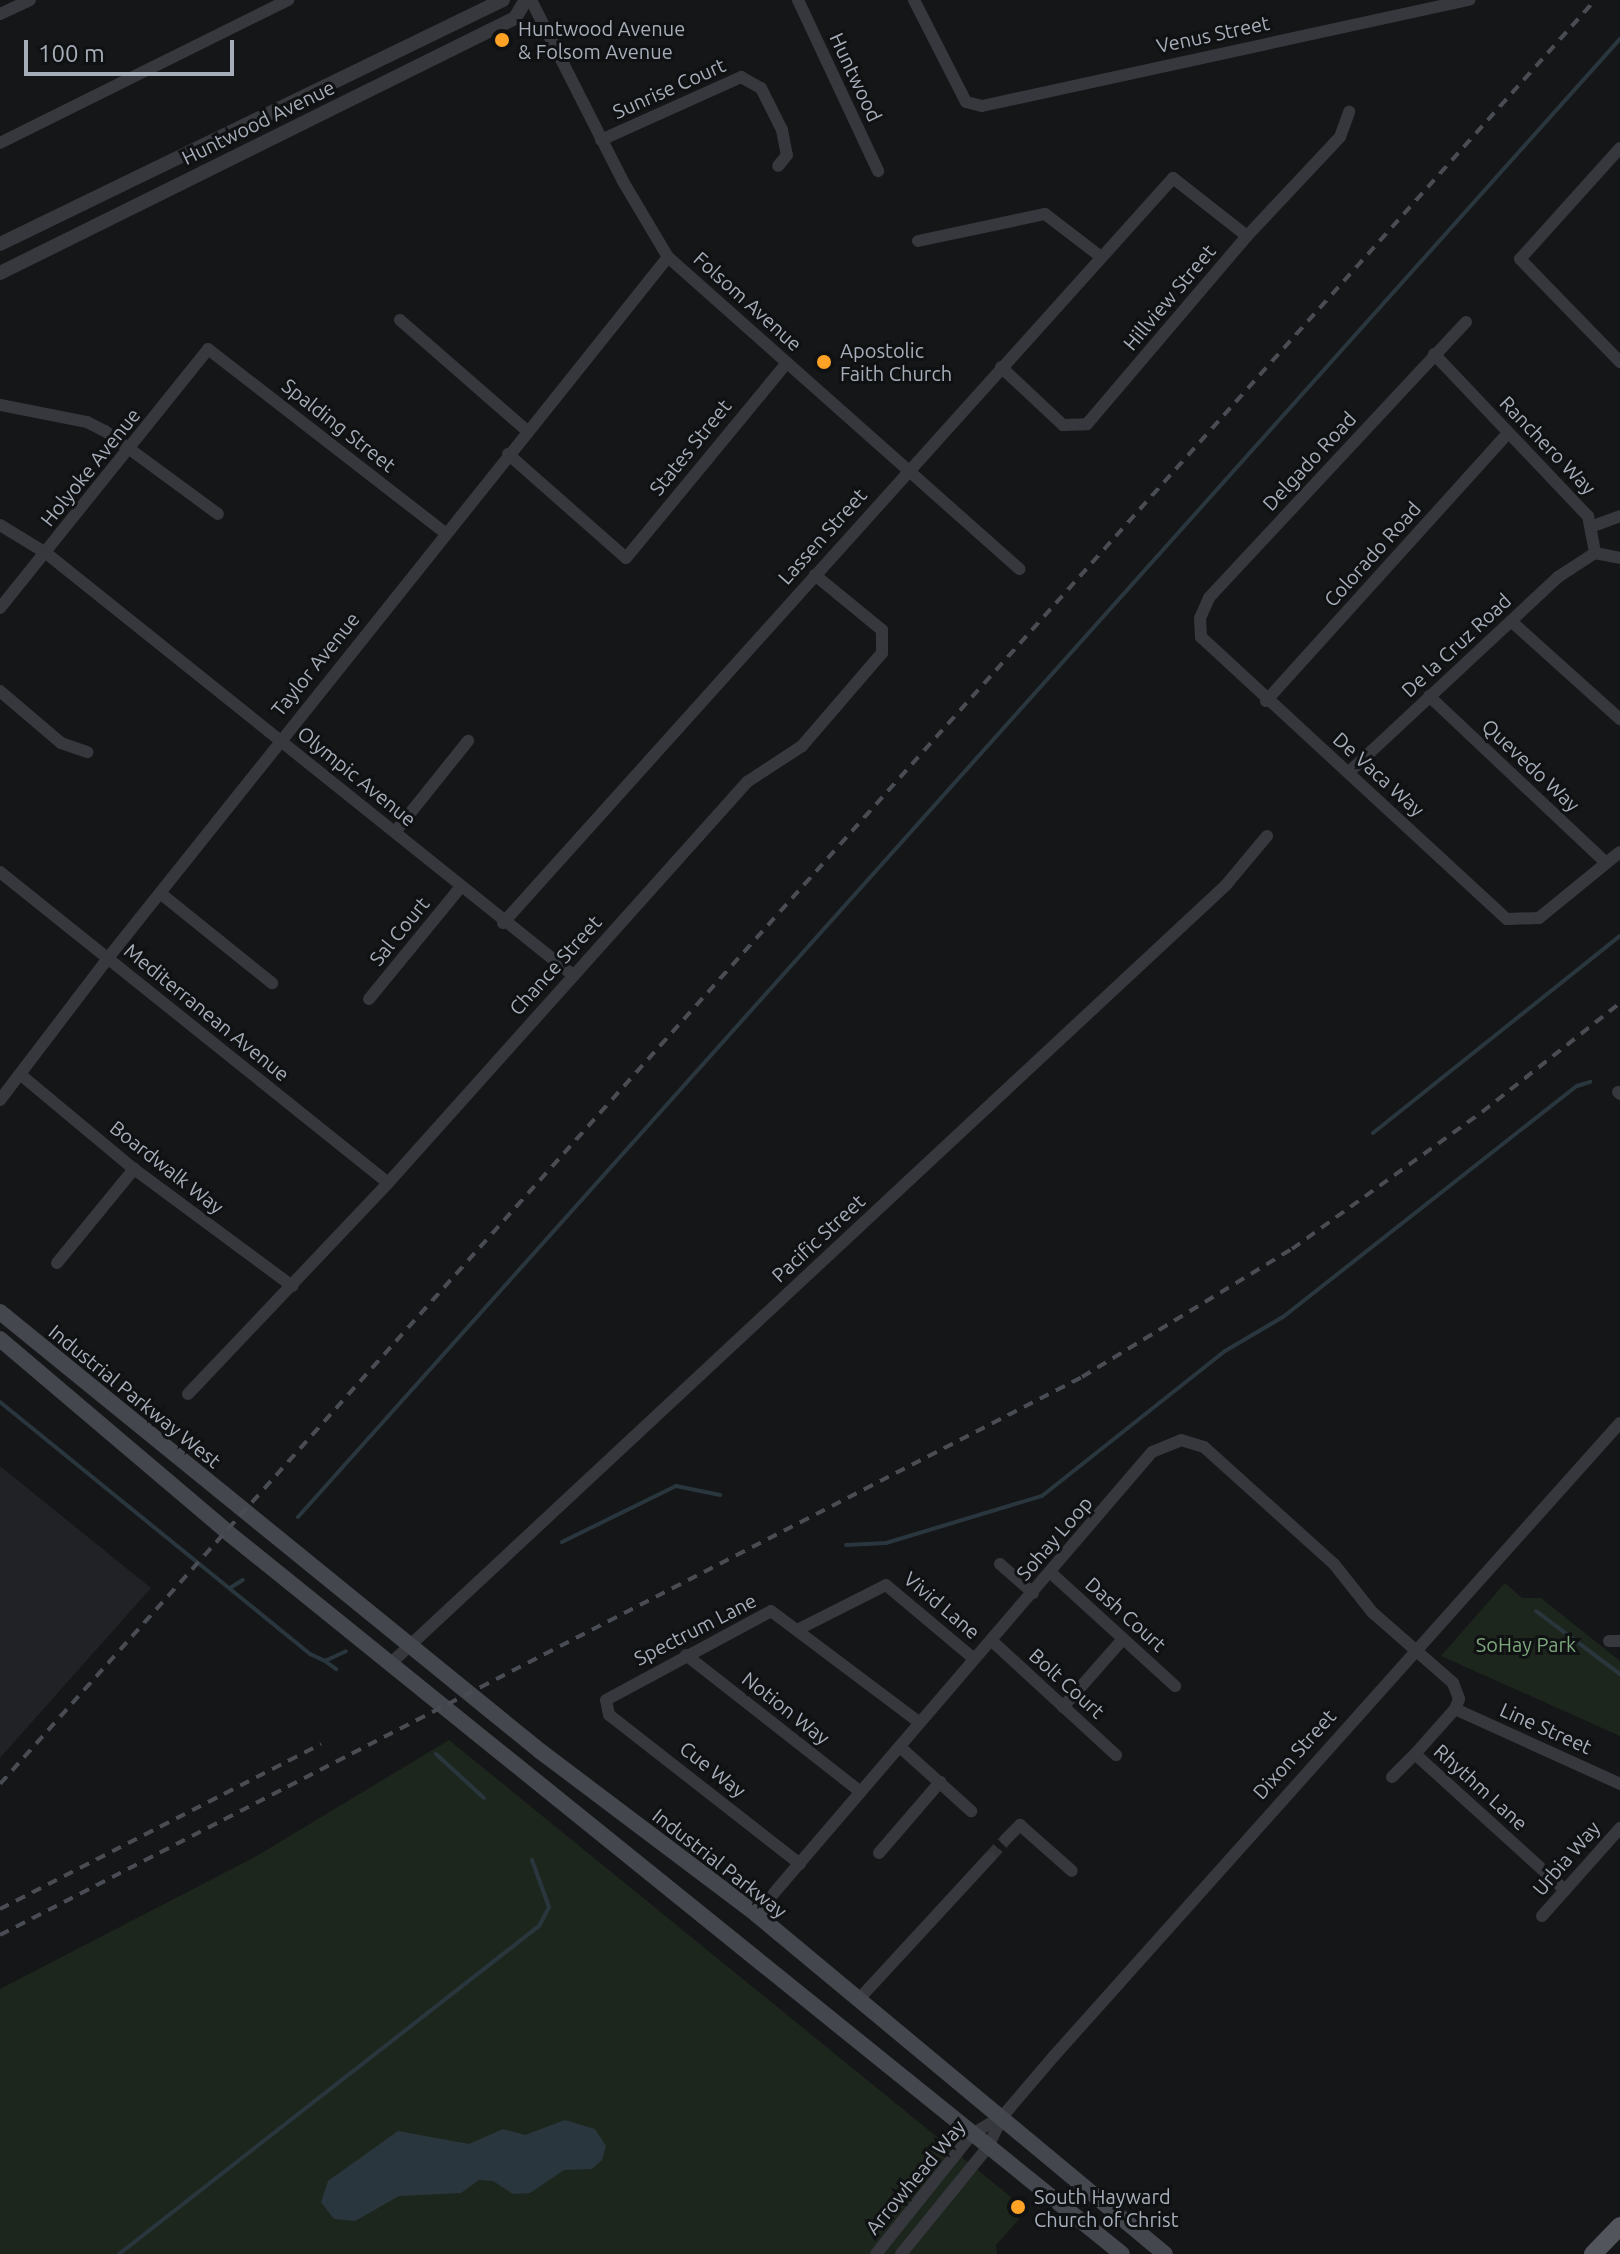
<!DOCTYPE html>
<style>
body{margin:0}
#map{position:relative;width:1620px;height:2254px;overflow:hidden;background:#151618;font-family:Ubuntu,sans-serif}
div>[style]{position:absolute}
.built>*{inset:0;background:#212225}
.green>*{inset:0;background:#1d261d}
.water>*{inset:0;background:#2a363d}
.stream>*{height:4px;margin:-2px;padding:0 2px;transform-origin:2px;border-radius:2px;background:#2a363d}
.minor-tunnel>*{height:12px;margin-top:-6px;transform-origin:0;background:repeating-linear-gradient(90deg,#323438 0 12px,transparent 0 18px)}
.minor>*{height:12px;margin:-6px;padding:0 6px;transform-origin:6px;border-radius:6px;background:#36383d}
.tertiary>*{height:14px;margin:-7px;padding:0 7px;transform-origin:7px;border-radius:7px;background:#36383d}
.secondary>*{height:16px;margin:-8px;padding:0 8px;transform-origin:8px;border-radius:8px;background:#44474d}
.primary>*{height:18px;margin:-9px;padding:0 9px;transform-origin:9px;border-radius:9px;background:#52555c}
.rail>*{height:4px;margin-top:-2px;transform-origin:0;background:repeating-linear-gradient(90deg,#494c52 0 10px,transparent 0 18px)}
.dots>*{width:22px;height:22px;translate:-50% -50%;box-sizing:border-box;border:4px solid #101113;border-radius:50%}
span{translate:-50% -50%;white-space:nowrap;text-align:center;line-height:1.15;-webkit-text-stroke:6px #101113;paint-order:stroke}
.poi-label{font-size:20px;color:#a6aeb9}
.left{translate:0 -50%;text-align:left}
.street-label{font-size:20px;color:#a6aeb9}
.park-label{font-size:20px;color:#7ca67b}
.scale{position:absolute;left:24px;top:40px;width:210px;height:36px;box-sizing:border-box;border:4px solid #a6aeb9;border-top:0;padding-left:10px;font-size:24px;line-height:28px;white-space:nowrap;color:#a6aeb9;-webkit-text-stroke:6px #101113;paint-order:stroke}
</style>
<div id="map">
<div class="built">
<i style="clip-path:polygon(0 1466px,151px 1588px,0 1758px)"></i>
</div>
<div class="green">
<i style="clip-path:polygon(1505px 1583px,1522px 1598px,1541px 1598px,1620px 1661px,1620px 1736px,1441px 1656px)"></i>
<i style="clip-path:polygon(449px 1740px,1027px 2210px,996px 2245px,997px 2254px,0 2254px,0 1989px,255px 1857px)"></i>
</div>
<div class="water">
<i style="clip-path:polygon(565px 2120px,595px 2129px,606px 2146px,602px 2160px,592px 2169px,564px 2170px,530px 2193px,513px 2194px,493px 2181px,479px 2180px,461px 2193px,399px 2196px,355px 2221px,334px 2219px,321px 2202px,328px 2181px,398px 2131px,469px 2144px,503px 2129px,525px 2135px)"></i>
</div>
<div class="stream">
<i style="left:1373px;top:1133px;width:316px;rotate:-38.6deg"></i>
<i style="left:0;top:1402px;width:400px;rotate:39.1deg"></i>
<i style="left:310px;top:1654px;width:17px;rotate:25deg"></i>
<i style="left:325px;top:1661px;width:23px;rotate:-25deg"></i>
<i style="left:298px;top:1517px;width:1983px;rotate:-48.19deg"></i>
<i style="left:562px;top:1542px;width:127px;rotate:-26.2deg"></i>
<i style="left:676px;top:1486px;width:45px;rotate:11.6deg"></i>
<i style="left:846px;top:1545px;width:40px;rotate:-2.9deg"></i>
<i style="left:886px;top:1543px;width:163px;rotate:-16.8deg"></i>
<i style="left:1042px;top:1496px;width:233px;rotate:-38.4deg"></i>
<i style="left:1225px;top:1351px;width:67px;rotate:-30.4deg"></i>
<i style="left:1283px;top:1317px;width:374px;rotate:-38.2deg"></i>
<i style="left:1577px;top:1086px;width:14px;rotate:-17deg"></i>
<i style="left:230px;top:1588px;width:15px;rotate:-32deg"></i>
<i style="left:1536px;top:1611px;width:105px;rotate:36.9deg"></i>
<i style="left:325px;top:1661px;width:14px;rotate:36deg"></i>
<i style="left:436px;top:1754px;width:65px;rotate:42.5deg"></i>
<i style="left:119px;top:2254px;width:533px;rotate:-37.99deg"></i>
<i style="left:539px;top:1926px;width:21px;rotate:-62deg"></i>
<i style="left:549px;top:1907px;width:50px;rotate:-109.9deg"></i>
</div>
<div class="minor-tunnel">
<i style="left:990px;top:1857px;width:24px;rotate:-48deg"></i>
</div>
<div class="minor">
<i style="left:531px;top:0;width:205px;rotate:63.1deg"></i>
<i style="left:624px;top:183px;width:86px;rotate:59.3deg"></i>
<i style="left:668px;top:257px;width:470px;rotate:41.6deg"></i>
<i style="left:798px;top:0;width:189px;rotate:64.9deg"></i>
<i style="left:914px;top:0;width:114px;rotate:63deg"></i>
<i style="left:966px;top:102px;width:16px;rotate:14deg"></i>
<i style="left:982px;top:106px;width:499px;rotate:-12.3deg"></i>
<i style="left:0;top:14px;width:33px;rotate:-25deg"></i>
<i style="left:601px;top:140px;width:154px;rotate:-24.2deg"></i>
<i style="left:741px;top:77px;width:23px;rotate:29deg"></i>
<i style="left:761px;top:88px;width:47px;rotate:63.4deg"></i>
<i style="left:782px;top:130px;width:25px;rotate:79deg"></i>
<i style="left:787px;top:155px;width:14px;rotate:129deg"></i>
<i style="left:0;top:143px;width:322px;rotate:-26.4deg"></i>
<i style="left:1620px;top:148px;width:149px;rotate:132deg"></i>
<i style="left:1520px;top:259px;width:144px;rotate:45.8deg"></i>
<i style="left:918px;top:241px;width:130px;rotate:-12deg"></i>
<i style="left:1045px;top:214px;width:69px;rotate:37.4deg"></i>
<i style="left:400px;top:320px;width:167px;rotate:41.1deg"></i>
<i style="left:1466px;top:322px;width:377px;rotate:133deg"></i>
<i style="left:1209px;top:598px;width:22px;rotate:114deg"></i>
<i style="left:1200px;top:618px;width:19px;rotate:87deg"></i>
<i style="left:1201px;top:637px;width:416px;rotate:42.7deg"></i>
<i style="left:1507px;top:919px;width:32px;rotate:-2deg"></i>
<i style="left:1539px;top:918px;width:104px;rotate:-39.2deg"></i>
<i style="left:1434px;top:354px;width:224px;rotate:46.5deg"></i>
<i style="left:1588px;top:516px;width:38px;rotate:79deg"></i>
<i style="left:1595px;top:553px;width:25px;rotate:11deg"></i>
<i style="left:1001px;top:367px;width:85px;rotate:43.1deg"></i>
<i style="left:1063px;top:425px;width:24px;rotate:-2deg"></i>
<i style="left:1087px;top:424px;width:247px;rotate:-49.6deg"></i>
<i style="left:1247px;top:236px;width:136px;rotate:-46.8deg"></i>
<i style="left:1340px;top:137px;width:27px;rotate:-70deg"></i>
<i style="left:0;top:405px;width:89px;rotate:11.1deg"></i>
<i style="left:87px;top:422px;width:20px;rotate:27deg"></i>
<i style="left:105px;top:431px;width:140px;rotate:36.3deg"></i>
<i style="left:508px;top:454px;width:157px;rotate:41.4deg"></i>
<i style="left:626px;top:558px;width:253px;rotate:-50.5deg"></i>
<i style="left:0;top:525px;width:54px;rotate:31.3deg"></i>
<i style="left:46px;top:553px;width:675px;rotate:38.69deg"></i>
<i style="left:1593px;top:526px;width:29px;rotate:-20deg"></i>
<i style="left:0;top:608px;width:332px;rotate:-51.2deg"></i>
<i style="left:208px;top:349px;width:300px;rotate:37.8deg"></i>
<i style="left:1511px;top:621px;width:147px;rotate:42deg"></i>
<i style="left:0;top:691px;width:80px;rotate:40.4deg"></i>
<i style="left:61px;top:743px;width:28px;rotate:19deg"></i>
<i style="left:1429px;top:696px;width:243px;rotate:43.3deg"></i>
<i style="left:1266px;top:701px;width:361px;rotate:-47.9deg"></i>
<i style="left:1349px;top:772px;width:286px;rotate:-43deg"></i>
<i style="left:1558px;top:577px;width:44px;rotate:-33deg"></i>
<i style="left:395px;top:832px;width:117px;rotate:-51.3deg"></i>
<i style="left:0;top:872px;width:497px;rotate:38.7deg"></i>
<i style="left:160px;top:893px;width:144px;rotate:38.8deg"></i>
<i style="left:503px;top:923px;width:1002px;rotate:-48.03deg"></i>
<i style="left:1173px;top:178px;width:94px;rotate:38.1deg"></i>
<i style="left:369px;top:999px;width:142px;rotate:-50.7deg"></i>
<i style="left:21px;top:1075px;width:147px;rotate:39.8deg"></i>
<i style="left:134px;top:1169px;width:197px;rotate:36.5deg"></i>
<i style="left:1618px;top:1092px;width:3px;rotate:45deg"></i>
<i style="left:0;top:1100px;width:178px;rotate:-52.7deg"></i>
<i style="left:108px;top:958px;width:897px;rotate:-51.38deg"></i>
<i style="left:57px;top:1263px;width:122px;rotate:-50.7deg"></i>
<i style="left:188px;top:1394px;width:291px;rotate:-46.5deg"></i>
<i style="left:388px;top:1183px;width:538px;rotate:-48.16deg"></i>
<i style="left:747px;top:782px;width:66px;rotate:-33.2deg"></i>
<i style="left:802px;top:746px;width:123px;rotate:-49.3deg"></i>
<i style="left:882px;top:653px;width:23px;rotate:-90deg"></i>
<i style="left:882px;top:630px;width:87px;rotate:-140.6deg"></i>
<i style="left:1000px;top:1564px;width:44px;rotate:41.3deg"></i>
<i style="left:1051px;top:1573px;width:168px;rotate:42.3deg"></i>
<i style="left:799px;top:1629px;width:97px;rotate:-26.8deg"></i>
<i style="left:886px;top:1585px;width:114px;rotate:40deg"></i>
<i style="left:991px;top:1640px;width:170px;rotate:42.6deg"></i>
<i style="left:1609px;top:1641px;width:11px"></i>
<i style="left:686px;top:1655px;width:222px;rotate:38.1deg"></i>
<i style="left:390px;top:1664px;width:1143px;rotate:-42.98deg"></i>
<i style="left:1226px;top:885px;width:64px;rotate:-50.1deg"></i>
<i style="left:1063px;top:1707px;width:91px;rotate:-48.6deg"></i>
<i style="left:1455px;top:1709px;width:181px;rotate:24.4deg"></i>
<i style="left:900px;top:1747px;width:96px;rotate:42deg"></i>
<i style="left:1392px;top:1777px;width:33px;rotate:-45deg"></i>
<i style="left:1006px;top:1839px;width:20px;rotate:-45deg"></i>
<i style="left:1020px;top:1825px;width:69px;rotate:41.5deg"></i>
<i style="left:879px;top:1853px;width:94px;rotate:-49.3deg"></i>
<i style="left:800px;top:1864px;width:242px;rotate:-142deg"></i>
<i style="left:609px;top:1715px;width:15px;rotate:-101deg"></i>
<i style="left:606px;top:1700px;width:187px;rotate:-28.3deg"></i>
<i style="left:771px;top:1611px;width:186px;rotate:36.9deg"></i>
<i style="left:756px;top:1914px;width:608px;rotate:-49.4deg"></i>
<i style="left:1152px;top:1452px;width:31px;rotate:-22deg"></i>
<i style="left:1181px;top:1440px;width:24px;rotate:17deg"></i>
<i style="left:1204px;top:1447px;width:175px;rotate:42deg"></i>
<i style="left:1334px;top:1564px;width:61px;rotate:51.6deg"></i>
<i style="left:1372px;top:1612px;width:108px;rotate:41.2deg"></i>
<i style="left:1453px;top:1683px;width:17px;rotate:69deg"></i>
<i style="left:1459px;top:1699px;width:11px;rotate:112deg"></i>
<i style="left:1455px;top:1709px;width:60px;rotate:131.6deg"></i>
<i style="left:1415px;top:1754px;width:202px;rotate:42.2deg"></i>
<i style="left:1542px;top:1916px;width:118px;rotate:-48.4deg"></i>
<i style="left:859px;top:1999px;width:193px;rotate:-47.3deg"></i>
<i style="left:876px;top:2254px;width:154px;rotate:-51.3deg"></i>
<i style="left:972px;top:2134px;width:34px;rotate:-30deg"></i>
<i style="left:901px;top:2254px;width:138px;rotate:-50.9deg"></i>
<i style="left:988px;top:2147px;width:33px;rotate:-65deg"></i>
<i style="left:1002px;top:2117px;width:80px;rotate:-49.6deg"></i>
<i style="left:1054px;top:2056px;width:849px;rotate:-48.2deg"></i>
</div>
<div class="tertiary">
<i style="left:0;top:244px;width:559px;rotate:-25.88deg"></i>
<i style="left:0;top:273px;width:575px;rotate:-26.34deg"></i>
<i style="left:515px;top:18px;width:21px;rotate:-59deg"></i>
</div>
<div class="secondary">
<i style="left:0;top:1312px;width:696px;rotate:39.11deg"></i>
<i style="left:540px;top:1751px;width:271px;rotate:37deg"></i>
<i style="left:756px;top:1914px;width:532px;rotate:39.74deg"></i>
<i style="left:0;top:1339px;width:297px;rotate:40.3deg"></i>
<i style="left:226px;top:1531px;width:1151px;rotate:38.9deg"></i>
</div>
<div class="primary">
<i style="left:1593px;top:2254px;width:39px;rotate:-46deg"></i>
</div>
<div class="rail">
<i style="left:0;top:1784px;width:2393px;rotate:-48.2deg"></i>
<i style="left:0;top:1909px;width:361px;rotate:-27.2deg"></i>
<i style="left:0;top:1935px;width:1217px;rotate:-27.28deg"></i>
<i style="left:1082px;top:1377px;width:246px;rotate:-31.4deg"></i>
<i style="left:1292px;top:1249px;width:234px;rotate:-35.8deg"></i>
<i style="left:1482px;top:1112px;width:176px;rotate:-38.3deg"></i>
</div>
<div class="dots">
<i style="left:502px;top:40px;background:#ffa226"></i>
<i style="left:824px;top:362px;background:#ffa226"></i>
<i style="left:1018px;top:2207px;background:#ffa226"></i>
</div>
<div class="poi-label">
<span class="left" style="left:518px;top:40px">Huntwood Avenue<br>&amp; Folsom Avenue</span>
<span class="left" style="left:840px;top:362px">Apostolic<br>Faith Church</span>
<span class="left" style="left:1034px;top:2208px">South Hayward<br>Church of Christ</span>
</div>
<div class="street-label">
<span style="left:1213px;top:34px;rotate:-12deg">Venus Street</span>
<span style="left:856px;top:77px;rotate:65deg">Huntwood</span>
<span style="left:669px;top:88px;rotate:-24deg">Sunrise Court</span>
<span style="left:258px;top:122px;rotate:-26deg">Huntwood Avenue</span>
<span style="left:1169px;top:297px;rotate:-50deg">Hillview Street</span>
<span style="left:748px;top:301px;rotate:42deg">Folsom Avenue</span>
<span style="left:339px;top:425px;rotate:38deg">Spalding Street</span>
<span style="left:1548px;top:445px;rotate:46deg">Ranchero Way</span>
<span style="left:690px;top:447px;rotate:-51deg">States Street</span>
<span style="left:1309px;top:461px;rotate:-47deg">Delgado Road</span>
<span style="left:90px;top:467px;rotate:-51deg">Holyoke Avenue</span>
<span style="left:822px;top:536px;rotate:-48deg">Lassen Street</span>
<span style="left:1372px;top:554px;rotate:-48deg">Colorado Road</span>
<span style="left:1456px;top:645px;rotate:-43deg">De la Cruz Road</span>
<span style="left:315px;top:664px;rotate:-51deg">Taylor Avenue</span>
<span style="left:1531px;top:765px;rotate:43deg">Quevedo Way</span>
<span style="left:1379px;top:774px;rotate:42deg">De Vaca Way</span>
<span style="left:357px;top:776px;rotate:39deg">Olympic Avenue</span>
<span style="left:399px;top:931px;rotate:-51deg">Sal Court</span>
<span style="left:555px;top:965px;rotate:-48deg">Chance Street</span>
<span style="left:207px;top:1012px;rotate:39deg">Mediterranean Avenue</span>
<span style="left:167px;top:1167px;rotate:38deg">Boardwalk Way</span>
<span style="left:818px;top:1238px;rotate:-43deg">Pacific Street</span>
<span style="left:135px;top:1396px;rotate:39deg">Industrial Parkway West</span>
<span style="left:1054px;top:1538px;rotate:-49deg">Sohay Loop</span>
<span style="left:942px;top:1605px;rotate:40deg">Vivid Lane</span>
<span style="left:1126px;top:1614px;rotate:42deg">Dash Court</span>
<span style="left:695px;top:1629px;rotate:-27deg">Spectrum Lane</span>
<span style="left:1067px;top:1683px;rotate:42deg">Bolt Court</span>
<span style="left:786px;top:1708px;rotate:38deg">Notion Way</span>
<span style="left:1546px;top:1728px;rotate:24deg">Line Street</span>
<span style="left:1294px;top:1754px;rotate:-48deg">Dixon Street</span>
<span style="left:713px;top:1769px;rotate:38deg">Cue Way</span>
<span style="left:1481px;top:1787px;rotate:42deg">Rhythm Lane</span>
<span style="left:1566px;top:1858px;rotate:-49deg">Urbia Way</span>
<span style="left:720px;top:1863px;rotate:38deg">Industrial Parkway</span>
<span style="left:915px;top:2177px;rotate:-50deg">Arrowhead Way</span>
</div>
<div class="park-label">
<span style="left:1526px;top:1644px">SoHay Park</span>
</div>
<div class="scale">100 m</div>
</div>
